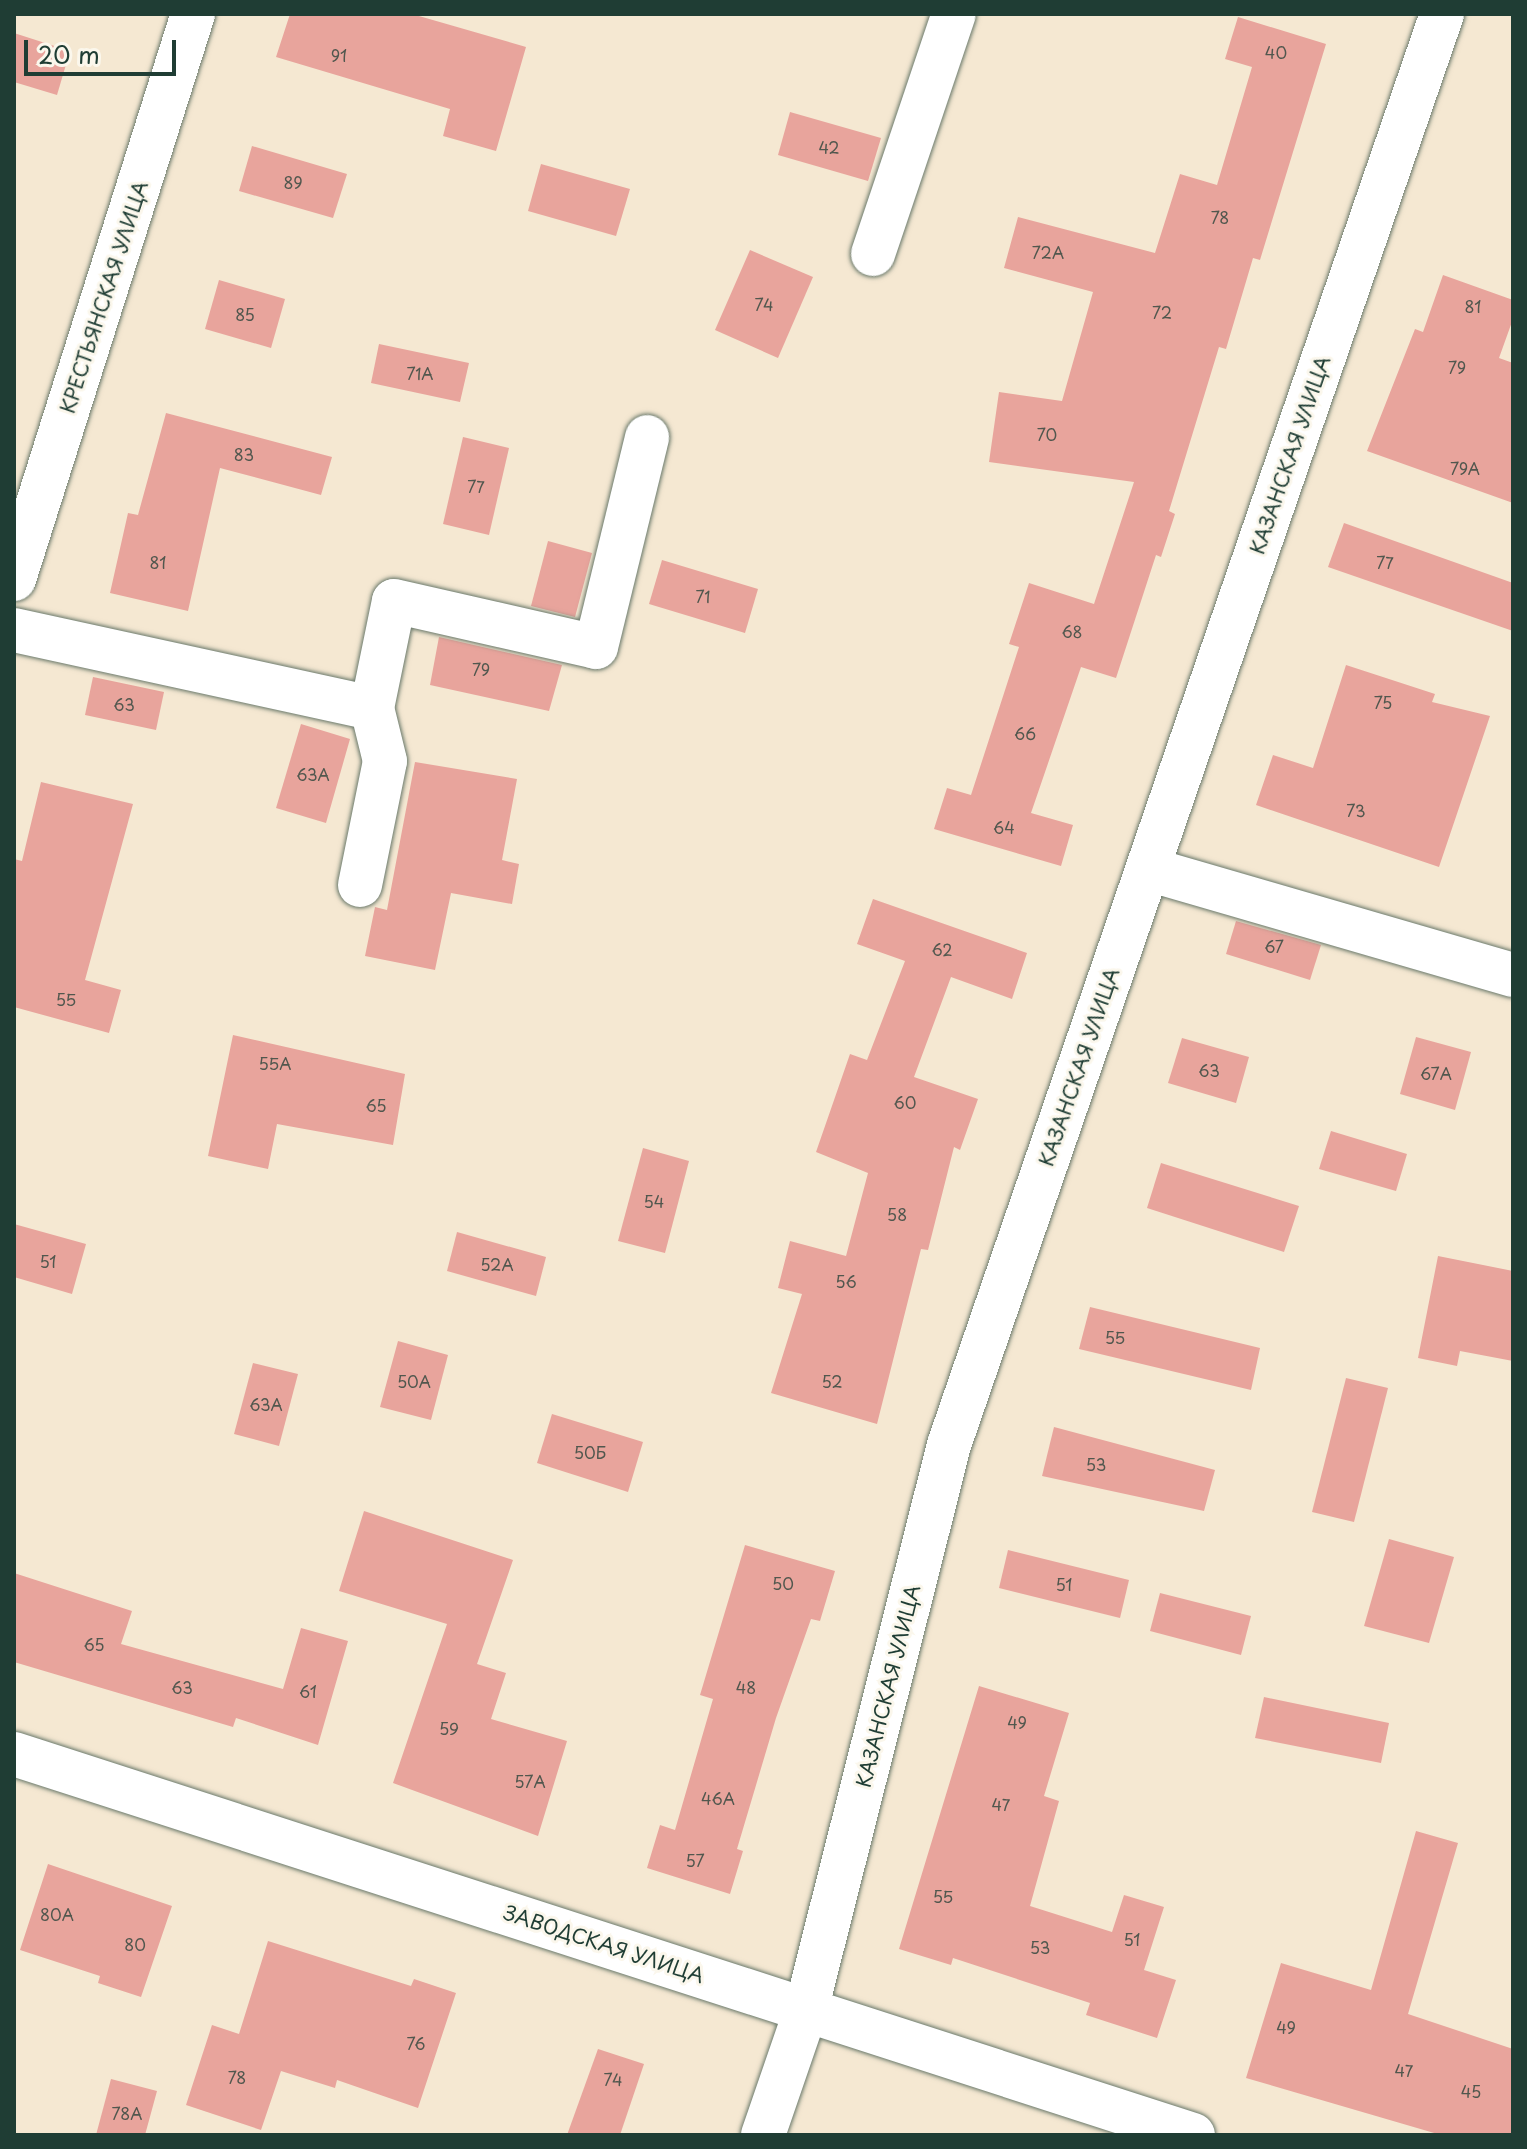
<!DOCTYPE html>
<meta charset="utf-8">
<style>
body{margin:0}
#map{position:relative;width:1527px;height:2149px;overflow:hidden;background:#f5e8d2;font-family:"Playpen Sans",sans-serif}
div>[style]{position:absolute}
.building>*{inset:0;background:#e8a49c}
.roads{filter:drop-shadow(0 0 2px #6a796b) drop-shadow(0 0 2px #6a796b)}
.minor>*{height:44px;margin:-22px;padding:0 22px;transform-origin:22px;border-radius:22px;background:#fff}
span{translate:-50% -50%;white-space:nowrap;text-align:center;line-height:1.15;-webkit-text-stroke:6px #fbf7ec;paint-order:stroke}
.number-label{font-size:16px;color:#51574e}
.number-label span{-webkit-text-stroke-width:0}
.street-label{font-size:20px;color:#1f3d34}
.frame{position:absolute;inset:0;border:16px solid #1f3d34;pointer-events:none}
.scale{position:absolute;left:24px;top:40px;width:152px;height:36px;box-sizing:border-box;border:4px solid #1f3d34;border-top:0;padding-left:10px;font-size:24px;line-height:28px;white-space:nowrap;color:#1f3d34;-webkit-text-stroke:6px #fbf7ec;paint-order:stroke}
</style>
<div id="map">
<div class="building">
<i style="clip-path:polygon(290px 14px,412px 14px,526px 47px,496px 151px,443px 136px,450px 109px,276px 57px)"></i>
<i style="clip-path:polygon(1238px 17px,1326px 44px,1260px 260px,1253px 258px,1226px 349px,1219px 347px,1169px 511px,1175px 514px,1161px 557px,1156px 555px,1116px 678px,1081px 667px,1031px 813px,1073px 825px,1061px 866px,934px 829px,947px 788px,971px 795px,1019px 647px,1009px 644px,1029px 583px,1094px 604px,1134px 482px,989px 462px,999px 392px,1062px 401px,1093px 292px,1004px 268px,1018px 217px,1155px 253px,1180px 174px,1217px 185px,1252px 67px,1225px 59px)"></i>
<i style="clip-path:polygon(14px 33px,70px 51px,57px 95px,14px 82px)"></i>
<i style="clip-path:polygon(790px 112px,881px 138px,868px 181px,778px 155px)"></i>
<i style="clip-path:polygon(252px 146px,347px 174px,333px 218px,239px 191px)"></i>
<i style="clip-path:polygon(541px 164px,630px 189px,616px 236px,528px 211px)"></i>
<i style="clip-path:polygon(750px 250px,813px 277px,778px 358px,715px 330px)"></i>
<i style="clip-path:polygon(1443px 275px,1513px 300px,1513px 319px,1499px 358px,1513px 363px,1513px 503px,1367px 451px,1415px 329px,1423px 332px)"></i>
<i style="clip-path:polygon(219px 280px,285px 299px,271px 348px,205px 329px)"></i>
<i style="clip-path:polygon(379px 344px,469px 363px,460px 402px,371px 383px)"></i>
<i style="clip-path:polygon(166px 413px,332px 457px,321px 495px,220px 468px,188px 611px,110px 593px,128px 513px,138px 515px)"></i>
<i style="clip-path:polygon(463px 437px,509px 448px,489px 535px,443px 524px)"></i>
<i style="clip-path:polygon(1344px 523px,1513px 583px,1513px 631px,1328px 567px)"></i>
<i style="clip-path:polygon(548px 541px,592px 553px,575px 617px,531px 606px)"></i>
<i style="clip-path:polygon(662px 560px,758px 589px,745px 633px,649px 604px)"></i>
<i style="clip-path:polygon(439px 637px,562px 665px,549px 711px,430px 685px)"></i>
<i style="clip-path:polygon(1346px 665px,1435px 694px,1432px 702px,1490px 716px,1439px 867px,1256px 805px,1273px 755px,1313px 768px)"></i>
<i style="clip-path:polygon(93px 677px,164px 692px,156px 730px,85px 715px)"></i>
<i style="clip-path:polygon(301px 724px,350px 739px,326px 823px,276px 808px)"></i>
<i style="clip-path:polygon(415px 762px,517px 779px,502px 860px,519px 864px,512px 904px,451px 893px,435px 970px,365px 956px,375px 907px,387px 910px)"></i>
<i style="clip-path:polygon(41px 782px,133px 804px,85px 980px,121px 990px,109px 1033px,14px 1007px,14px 859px,22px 861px)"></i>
<i style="clip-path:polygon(873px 899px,1027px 953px,1012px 999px,951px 977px,914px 1077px,978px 1099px,960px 1150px,954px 1147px,928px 1250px,921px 1249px,877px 1424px,771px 1393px,802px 1294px,778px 1288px,790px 1241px,846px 1256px,868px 1173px,816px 1152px,850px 1054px,867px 1060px,905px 961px,857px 944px)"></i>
<i style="clip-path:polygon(1236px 921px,1321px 945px,1310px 980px,1226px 954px)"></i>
<i style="clip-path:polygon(233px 1035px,405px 1074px,393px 1145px,277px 1124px,268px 1169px,208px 1156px)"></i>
<i style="clip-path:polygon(1416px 1037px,1471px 1052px,1455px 1110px,1400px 1094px)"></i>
<i style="clip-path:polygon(1182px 1038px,1249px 1057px,1236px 1103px,1168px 1083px)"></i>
<i style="clip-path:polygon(1331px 1131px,1407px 1154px,1396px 1191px,1319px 1169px)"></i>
<i style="clip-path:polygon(643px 1148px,689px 1161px,665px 1253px,618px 1241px)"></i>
<i style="clip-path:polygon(1161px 1163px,1299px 1206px,1284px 1252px,1147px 1208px)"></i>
<i style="clip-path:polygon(14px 1224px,86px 1244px,72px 1294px,14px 1277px)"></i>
<i style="clip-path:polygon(457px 1232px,546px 1257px,536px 1296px,447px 1271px)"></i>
<i style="clip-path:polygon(1438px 1256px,1513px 1271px,1513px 1361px,1460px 1351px,1457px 1366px,1418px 1358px)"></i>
<i style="clip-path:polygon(1090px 1307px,1260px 1348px,1251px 1390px,1079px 1349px)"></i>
<i style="clip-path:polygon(398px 1341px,448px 1355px,431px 1420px,380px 1407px)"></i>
<i style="clip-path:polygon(253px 1363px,298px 1374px,279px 1446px,234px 1434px)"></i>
<i style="clip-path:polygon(1346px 1378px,1388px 1388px,1354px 1522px,1312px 1512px)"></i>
<i style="clip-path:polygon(552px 1414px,643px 1442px,628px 1492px,537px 1463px)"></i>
<i style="clip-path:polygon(1054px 1427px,1215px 1470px,1204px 1511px,1042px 1476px)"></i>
<i style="clip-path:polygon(364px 1511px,513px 1560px,477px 1664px,506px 1673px,491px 1719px,567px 1741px,538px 1836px,393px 1783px,447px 1624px,339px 1591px)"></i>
<i style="clip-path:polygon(1389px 1539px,1454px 1557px,1429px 1643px,1364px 1626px)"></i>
<i style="clip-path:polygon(745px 1545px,835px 1571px,820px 1621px,811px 1619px,776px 1718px,737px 1849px,743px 1851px,730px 1894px,647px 1868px,660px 1825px,675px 1830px,713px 1699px,700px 1695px)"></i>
<i style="clip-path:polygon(1008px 1550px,1129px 1580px,1120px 1618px,999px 1588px)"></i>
<i style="clip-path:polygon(14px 1573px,132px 1611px,121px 1644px,283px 1689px,301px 1628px,348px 1641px,318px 1745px,236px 1718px,233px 1727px,14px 1662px)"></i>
<i style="clip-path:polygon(1160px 1593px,1251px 1616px,1241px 1655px,1150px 1631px)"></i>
<i style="clip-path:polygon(979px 1686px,1069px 1713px,1044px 1796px,1059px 1801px,1030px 1906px,1112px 1932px,1124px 1895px,1164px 1907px,1144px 1970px,1176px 1980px,1157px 2038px,1086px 2015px,1090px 2003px,953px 1958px,951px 1965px,899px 1949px)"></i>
<i style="clip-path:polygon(1264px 1697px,1389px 1723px,1381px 1763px,1255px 1738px)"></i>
<i style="clip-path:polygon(1416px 1831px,1458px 1843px,1408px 2014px,1513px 2049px,1513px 2135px,1441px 2135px,1246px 2078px,1281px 1963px,1371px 1990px)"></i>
<i style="clip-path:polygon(48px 1864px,172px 1906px,141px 1997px,98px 1983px,100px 1976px,20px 1950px)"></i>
<i style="clip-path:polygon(268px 1941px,411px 1986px,414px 1979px,456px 1993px,418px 2108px,337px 2080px,335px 2088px,281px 2071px,261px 2130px,186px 2105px,212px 2025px,239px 2034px)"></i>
<i style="clip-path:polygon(598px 2049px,644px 2064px,620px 2135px,567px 2135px)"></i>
<i style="clip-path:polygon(111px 2079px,157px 2091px,145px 2135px,96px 2135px)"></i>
</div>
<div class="roads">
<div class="minor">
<i style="left:873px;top:254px;width:253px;rotate:-71.4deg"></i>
<i style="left:14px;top:579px;width:593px;rotate:-72.42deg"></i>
<i style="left:14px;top:630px;width:366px;rotate:12.3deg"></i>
<i style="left:372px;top:708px;width:109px;rotate:-78.4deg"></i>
<i style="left:394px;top:601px;width:207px;rotate:12.8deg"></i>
<i style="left:596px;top:647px;width:216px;rotate:-76.3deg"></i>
<i style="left:1148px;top:869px;width:380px;rotate:16.2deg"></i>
<i style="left:360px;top:885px;width:126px;rotate:-78.6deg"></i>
<i style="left:385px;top:761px;width:55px;rotate:-103.8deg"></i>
<i style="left:14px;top:1754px;width:1239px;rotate:17.91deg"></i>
<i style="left:763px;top:2135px;width:132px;rotate:-71deg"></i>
<i style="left:806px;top:2010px;width:583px;rotate:-75.8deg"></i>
<i style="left:949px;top:1445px;width:1514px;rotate:-70.99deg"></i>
</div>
</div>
<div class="number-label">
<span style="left:1276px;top:52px">40</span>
<span style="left:339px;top:55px">91</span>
<span style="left:829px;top:147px">42</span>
<span style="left:293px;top:182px">89</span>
<span style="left:1220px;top:217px">78</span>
<span style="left:1048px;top:252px">72А</span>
<span style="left:764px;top:304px">74</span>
<span style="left:1473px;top:306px">81</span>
<span style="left:1162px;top:312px">72</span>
<span style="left:245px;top:314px">85</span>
<span style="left:1457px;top:367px">79</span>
<span style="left:420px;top:373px">71А</span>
<span style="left:1047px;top:434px">70</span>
<span style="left:244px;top:454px">83</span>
<span style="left:1465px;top:468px">79А</span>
<span style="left:476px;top:486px">77</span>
<span style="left:158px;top:562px">81</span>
<span style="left:1385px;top:562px">77</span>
<span style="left:703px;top:596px">71</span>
<span style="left:1072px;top:631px">68</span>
<span style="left:481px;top:669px">79</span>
<span style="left:1383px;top:702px">75</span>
<span style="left:124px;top:704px">63</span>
<span style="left:1025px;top:733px">66</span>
<span style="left:313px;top:774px">63А</span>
<span style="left:1356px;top:810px">73</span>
<span style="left:1004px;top:827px">64</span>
<span style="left:1274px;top:946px">67</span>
<span style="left:942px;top:949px">62</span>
<span style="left:66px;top:999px">55</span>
<span style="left:275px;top:1063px">55А</span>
<span style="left:1209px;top:1070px">63</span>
<span style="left:1436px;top:1073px">67А</span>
<span style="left:905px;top:1102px">60</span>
<span style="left:376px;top:1105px">65</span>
<span style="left:654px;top:1201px">54</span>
<span style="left:897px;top:1214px">58</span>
<span style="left:48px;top:1261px">51</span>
<span style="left:497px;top:1264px">52А</span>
<span style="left:846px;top:1281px">56</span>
<span style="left:1115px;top:1337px">55</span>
<span style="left:414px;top:1381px">50А</span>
<span style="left:832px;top:1381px">52</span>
<span style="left:266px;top:1404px">63А</span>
<span style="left:590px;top:1452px">50Б</span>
<span style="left:1096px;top:1464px">53</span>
<span style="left:783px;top:1583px">50</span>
<span style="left:1064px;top:1584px">51</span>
<span style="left:94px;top:1644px">65</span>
<span style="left:182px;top:1687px">63</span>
<span style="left:746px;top:1687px">48</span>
<span style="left:308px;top:1691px">61</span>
<span style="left:1017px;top:1722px">49</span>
<span style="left:449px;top:1728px">59</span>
<span style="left:530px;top:1781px">57А</span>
<span style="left:718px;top:1798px">46А</span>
<span style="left:1001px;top:1804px">47</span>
<span style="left:695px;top:1860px">57</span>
<span style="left:943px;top:1896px">55</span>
<span style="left:57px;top:1914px">80А</span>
<span style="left:1132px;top:1939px">51</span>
<span style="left:135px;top:1944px">80</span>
<span style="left:1040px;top:1947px">53</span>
<span style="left:1286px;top:2027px">49</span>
<span style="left:416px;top:2043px">76</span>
<span style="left:1404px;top:2070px">47</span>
<span style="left:237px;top:2077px">78</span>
<span style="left:613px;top:2079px">74</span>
<span style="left:1471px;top:2091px">45</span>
<span style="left:127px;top:2113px">78А</span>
</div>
<div class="street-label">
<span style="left:104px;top:297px;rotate:-72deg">КРЕСТЬЯНСКАЯ УЛИЦА</span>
<span style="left:1290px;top:455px;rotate:-71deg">КАЗАНСКАЯ УЛИЦА</span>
<span style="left:1079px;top:1067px;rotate:-71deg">КАЗАНСКАЯ УЛИЦА</span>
<span style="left:888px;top:1686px;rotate:-76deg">КАЗАНСКАЯ УЛИЦА</span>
<span style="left:604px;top:1944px;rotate:18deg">ЗАВОДСКАЯ УЛИЦА</span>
</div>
<div class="frame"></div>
<div class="scale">20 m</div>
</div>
